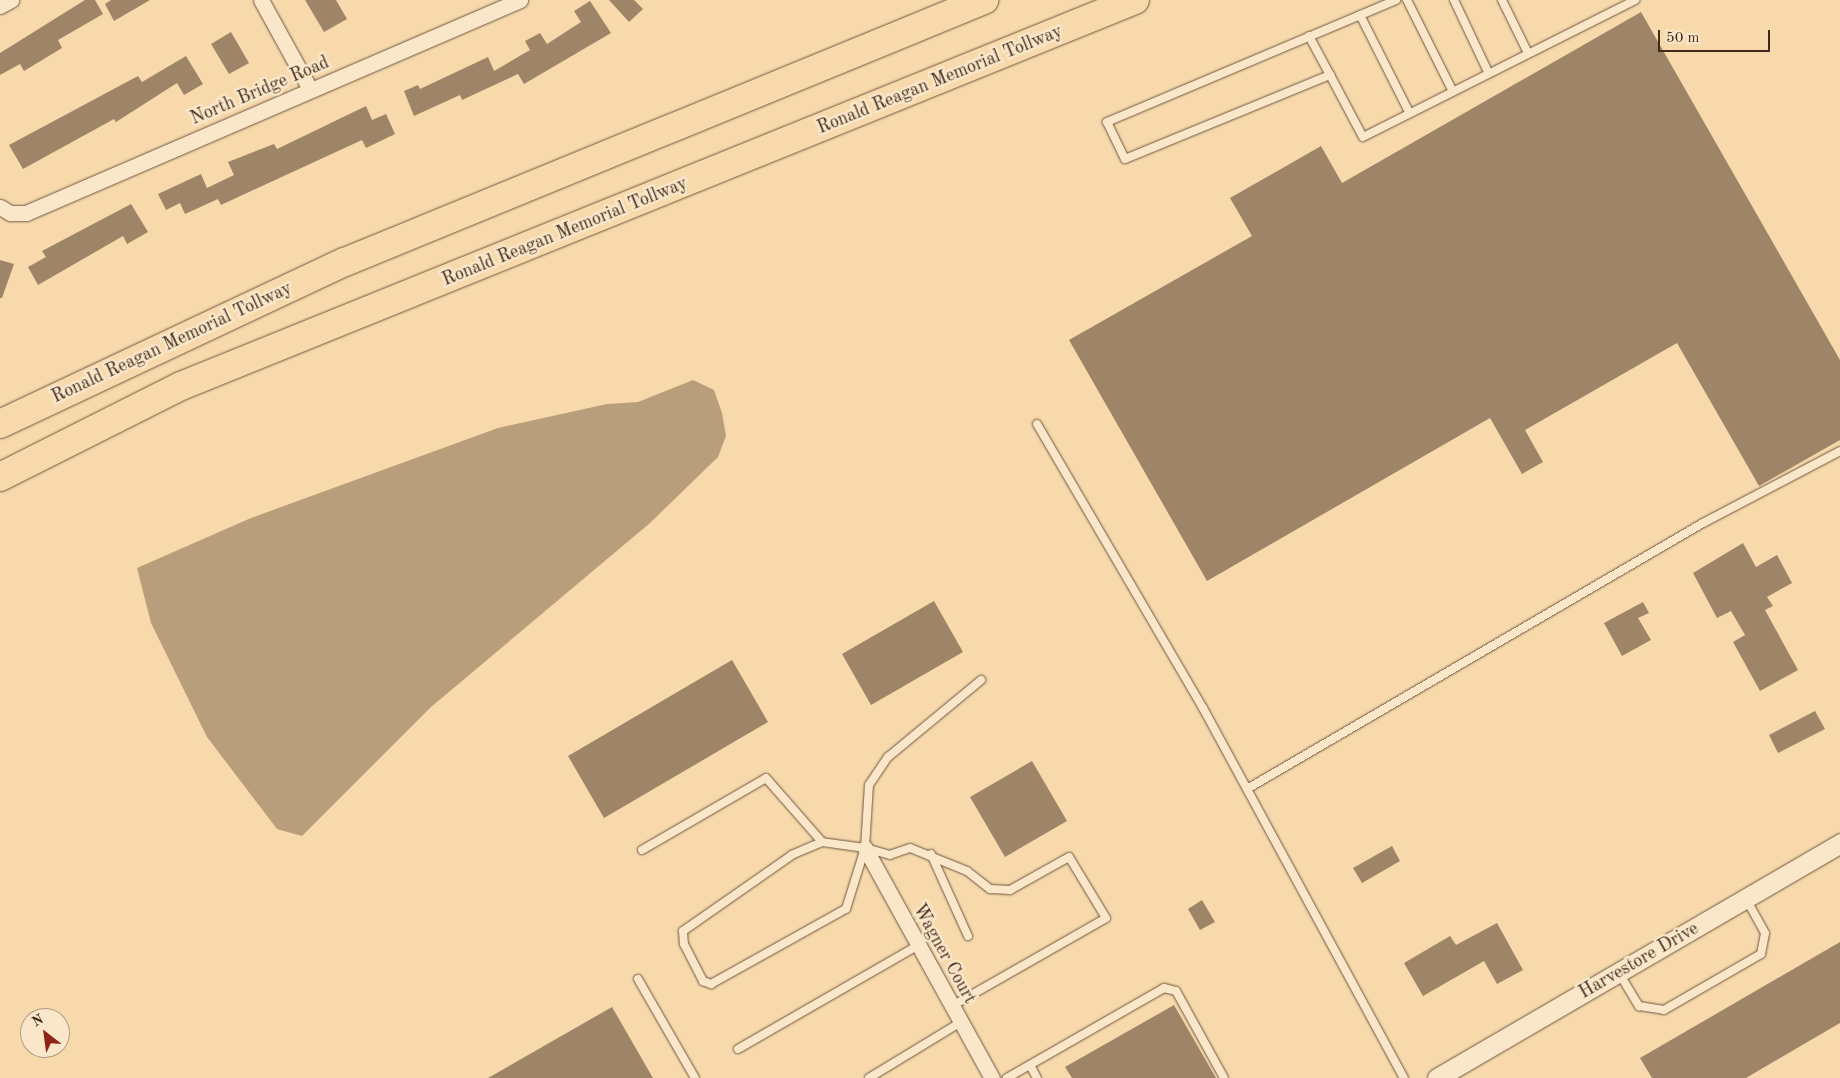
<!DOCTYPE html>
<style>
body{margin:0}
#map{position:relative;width:1840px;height:1078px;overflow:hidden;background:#f7d9ab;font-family:"Old Standard TT",serif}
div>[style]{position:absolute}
.water>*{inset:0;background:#b99e7b}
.building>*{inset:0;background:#9f8567}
.roads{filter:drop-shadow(0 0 1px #6e5641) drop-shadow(0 0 1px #6e5641)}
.service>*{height:8px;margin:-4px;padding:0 4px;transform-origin:4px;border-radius:4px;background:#fae6c8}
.minor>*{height:15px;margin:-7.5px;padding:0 7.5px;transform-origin:7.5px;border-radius:7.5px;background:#fae6c8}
.tertiary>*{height:19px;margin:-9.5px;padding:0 9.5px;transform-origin:9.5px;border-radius:9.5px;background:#fae6c8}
.motorway>*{height:28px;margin:-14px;padding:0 14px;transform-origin:14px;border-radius:14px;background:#f7d9ab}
span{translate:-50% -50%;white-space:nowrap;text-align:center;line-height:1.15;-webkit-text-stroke:5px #fae6c8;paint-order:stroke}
.street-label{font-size:18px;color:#402a1e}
.north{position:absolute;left:20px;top:1008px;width:50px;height:50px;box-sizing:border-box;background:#fae6c8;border:1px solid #b09b84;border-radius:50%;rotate:330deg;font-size:14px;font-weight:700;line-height:20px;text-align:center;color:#402a1e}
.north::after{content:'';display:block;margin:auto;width:18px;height:22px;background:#8f2418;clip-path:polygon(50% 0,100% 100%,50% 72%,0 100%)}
.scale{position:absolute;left:1658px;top:30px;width:112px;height:22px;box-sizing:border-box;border:2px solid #402a1e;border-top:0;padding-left:6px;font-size:15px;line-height:18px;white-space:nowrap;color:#402a1e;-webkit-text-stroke:4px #fae6c8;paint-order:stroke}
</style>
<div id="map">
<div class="water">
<i style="clip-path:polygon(693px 380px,714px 390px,722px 413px,726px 436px,718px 457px,650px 523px,431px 707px,302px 836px,277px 829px,207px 737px,151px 623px,137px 568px,251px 518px,498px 428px,607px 404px,638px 402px)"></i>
</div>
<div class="building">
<i style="clip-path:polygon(85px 0,95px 0,103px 14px,58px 40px,62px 48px,24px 71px,20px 64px,0 75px,0 53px)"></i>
<i style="clip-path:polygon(111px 0,150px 0,114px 21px,105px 4px)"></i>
<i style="clip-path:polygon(305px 0,336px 0,347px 19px,324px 32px)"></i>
<i style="clip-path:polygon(609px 0,634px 0,643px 9px,629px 22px)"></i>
<i style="clip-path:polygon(590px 1px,611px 33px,524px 84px,518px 74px,462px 100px,460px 95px,414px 116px,404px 91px,418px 85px,420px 89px,488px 57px,494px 71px,530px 50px,525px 41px,540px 33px,547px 44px,581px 22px,574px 11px)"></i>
<i style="clip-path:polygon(1641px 12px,1840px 360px,1840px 440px,1759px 486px,1677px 343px,1525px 430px,1543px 462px,1522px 474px,1490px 418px,1207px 581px,1069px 340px,1252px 236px,1230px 198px,1321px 146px,1342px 183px)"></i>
<i style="clip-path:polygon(231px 32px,249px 63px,229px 74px,211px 44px)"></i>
<i style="clip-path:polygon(186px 56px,203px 84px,184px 95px,177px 83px,116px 122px,114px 119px,23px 169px,9px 145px,138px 76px,142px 82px)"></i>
<i style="clip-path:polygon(366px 106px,372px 120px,386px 114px,395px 134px,366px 148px,362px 140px,221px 205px,218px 199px,185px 214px,180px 203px,166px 210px,158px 194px,201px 174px,207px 188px,234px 175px,228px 162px,274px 144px,277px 149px)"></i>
<i style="clip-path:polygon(131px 204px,148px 232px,127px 244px,123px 236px,38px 285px,28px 267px,46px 257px,42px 251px)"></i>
<i style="clip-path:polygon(0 260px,14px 264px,2px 298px,0 298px)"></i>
<i style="clip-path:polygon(1743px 543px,1756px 567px,1777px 555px,1792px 583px,1767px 597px,1773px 606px,1765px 610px,1798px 670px,1760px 691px,1733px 642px,1745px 635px,1731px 611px,1717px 618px,1693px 573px)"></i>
<i style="clip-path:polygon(934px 601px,963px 652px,871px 705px,842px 654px)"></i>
<i style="clip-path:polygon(1643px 602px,1649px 613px,1638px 618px,1651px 640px,1622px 656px,1604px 623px)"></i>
<i style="clip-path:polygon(732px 660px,768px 722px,604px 818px,568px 756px)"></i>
<i style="clip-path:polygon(1815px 711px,1825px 729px,1778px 753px,1769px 735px)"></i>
<i style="clip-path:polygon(1032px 761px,1067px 821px,1005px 857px,970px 797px)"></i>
<i style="clip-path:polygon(1392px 846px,1400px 861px,1362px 883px,1353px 868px)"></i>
<i style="clip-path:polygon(1202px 900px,1215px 922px,1200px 930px,1188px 909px)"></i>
<i style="clip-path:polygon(1497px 923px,1523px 970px,1497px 984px,1484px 961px,1423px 996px,1404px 963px,1450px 936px,1456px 945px)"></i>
<i style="clip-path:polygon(1840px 942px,1840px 1023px,1746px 1078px,1652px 1078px,1640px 1058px)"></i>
<i style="clip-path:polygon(1174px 1005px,1216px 1078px,1072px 1078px,1065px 1067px)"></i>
<i style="clip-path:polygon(612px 1007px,653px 1078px,488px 1078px)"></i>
</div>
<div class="roads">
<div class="service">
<i style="left:1396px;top:0;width:314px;rotate:157.1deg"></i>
<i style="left:1107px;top:122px;width:41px;rotate:64.1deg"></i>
<i style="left:1125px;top:159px;width:222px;rotate:-22.3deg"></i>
<i style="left:1330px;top:75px;width:70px;rotate:62deg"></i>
<i style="left:1363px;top:137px;width:305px;rotate:-26.7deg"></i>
<i style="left:1407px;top:0;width:101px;rotate:63.4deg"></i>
<i style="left:1454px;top:0;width:80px;rotate:64.7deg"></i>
<i style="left:1502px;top:0;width:59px;rotate:63.9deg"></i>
<i style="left:1360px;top:15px;width:109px;rotate:63.2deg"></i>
<i style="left:1309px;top:36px;width:44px;rotate:61.7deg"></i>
<i style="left:1037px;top:424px;width:329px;rotate:59.7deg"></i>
<i style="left:1203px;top:708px;width:421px;rotate:61.5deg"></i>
<i style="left:1247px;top:789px;width:528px;rotate:-30.26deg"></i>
<i style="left:1703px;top:523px;width:155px;rotate:-27.7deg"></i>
<i style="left:642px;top:850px;width:143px;rotate:-30.1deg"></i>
<i style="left:766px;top:778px;width:85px;rotate:48.8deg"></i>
<i style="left:931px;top:854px;width:90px;rotate:65.7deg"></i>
<i style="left:1619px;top:973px;width:39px;rotate:59deg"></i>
<i style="left:1639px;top:1006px;width:25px;rotate:9deg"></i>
<i style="left:1664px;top:1010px;width:112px;rotate:-30deg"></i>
<i style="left:1761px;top:954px;width:21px;rotate:-79deg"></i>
<i style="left:1765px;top:933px;width:39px;rotate:-119deg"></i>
<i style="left:638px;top:979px;width:114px;rotate:60.1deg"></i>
<i style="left:952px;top:1006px;width:177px;rotate:-29.7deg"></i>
<i style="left:1106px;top:918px;width:71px;rotate:-121.2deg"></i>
<i style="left:1069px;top:857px;width:68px;rotate:150.8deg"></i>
<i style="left:1010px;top:890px;width:20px;rotate:-177deg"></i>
<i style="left:990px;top:889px;width:29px;rotate:-142deg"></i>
<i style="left:967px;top:871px;width:61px;rotate:-158deg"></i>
<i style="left:910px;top:848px;width:21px;rotate:161deg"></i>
<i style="left:890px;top:855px;width:26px;rotate:-164deg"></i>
<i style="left:865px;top:848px;width:43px;rotate:-172.1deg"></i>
<i style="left:822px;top:842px;width:33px;rotate:157deg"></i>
<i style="left:792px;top:855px;width:133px;rotate:145.1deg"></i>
<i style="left:683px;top:931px;width:13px;rotate:86deg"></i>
<i style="left:684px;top:944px;width:42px;rotate:62.8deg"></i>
<i style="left:703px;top:981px;width:9px;rotate:21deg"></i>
<i style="left:711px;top:984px;width:154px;rotate:-29.1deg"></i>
<i style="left:846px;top:909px;width:64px;rotate:-72.7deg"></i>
<i style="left:865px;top:848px;width:63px;rotate:-86.4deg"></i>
<i style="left:869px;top:785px;width:34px;rotate:-56deg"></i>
<i style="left:888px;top:757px;width:121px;rotate:-39.6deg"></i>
<i style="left:738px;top:1049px;width:207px;rotate:-29.9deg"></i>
<i style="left:1030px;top:1065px;width:15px;rotate:62deg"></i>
<i style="left:869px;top:1078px;width:108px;rotate:-31.3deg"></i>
<i style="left:1007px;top:1078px;width:181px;rotate:-29.8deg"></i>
<i style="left:1164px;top:988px;width:12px;rotate:14deg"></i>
<i style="left:1176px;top:991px;width:99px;rotate:61.1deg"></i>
</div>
<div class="minor">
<i style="left:261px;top:0;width:102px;rotate:61.2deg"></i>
<i style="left:0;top:6px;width:13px;rotate:-29deg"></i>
<i style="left:0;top:207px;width:12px;rotate:31deg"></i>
<i style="left:10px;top:213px;width:16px"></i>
<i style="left:26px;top:213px;width:538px;rotate:-23.32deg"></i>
<i style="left:865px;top:848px;width:263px;rotate:61.1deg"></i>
</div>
<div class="tertiary">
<i style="left:1437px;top:1078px;width:467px;rotate:-30.2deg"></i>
</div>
<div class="motorway">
<i style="left:0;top:424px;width:381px;rotate:-25.2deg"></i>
<i style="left:345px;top:262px;width:691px;rotate:-22.29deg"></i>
<i style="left:0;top:477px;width:203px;rotate:-26.7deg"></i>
<i style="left:181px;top:386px;width:1029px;rotate:-22.03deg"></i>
</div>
</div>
<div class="street-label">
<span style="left:940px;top:80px;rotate:-22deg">Ronald Reagan Memorial Tollway</span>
<span style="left:260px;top:91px;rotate:-23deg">North Bridge Road</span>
<span style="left:565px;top:232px;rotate:-22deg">Ronald Reagan Memorial Tollway</span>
<span style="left:172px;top:343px;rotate:-25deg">Ronald Reagan Memorial Tollway</span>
<span style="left:944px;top:954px;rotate:61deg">Wagner Court</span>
<span style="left:1639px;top:961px;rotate:-30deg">Harvestore Drive</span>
</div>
<div class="north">N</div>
<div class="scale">50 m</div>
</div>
